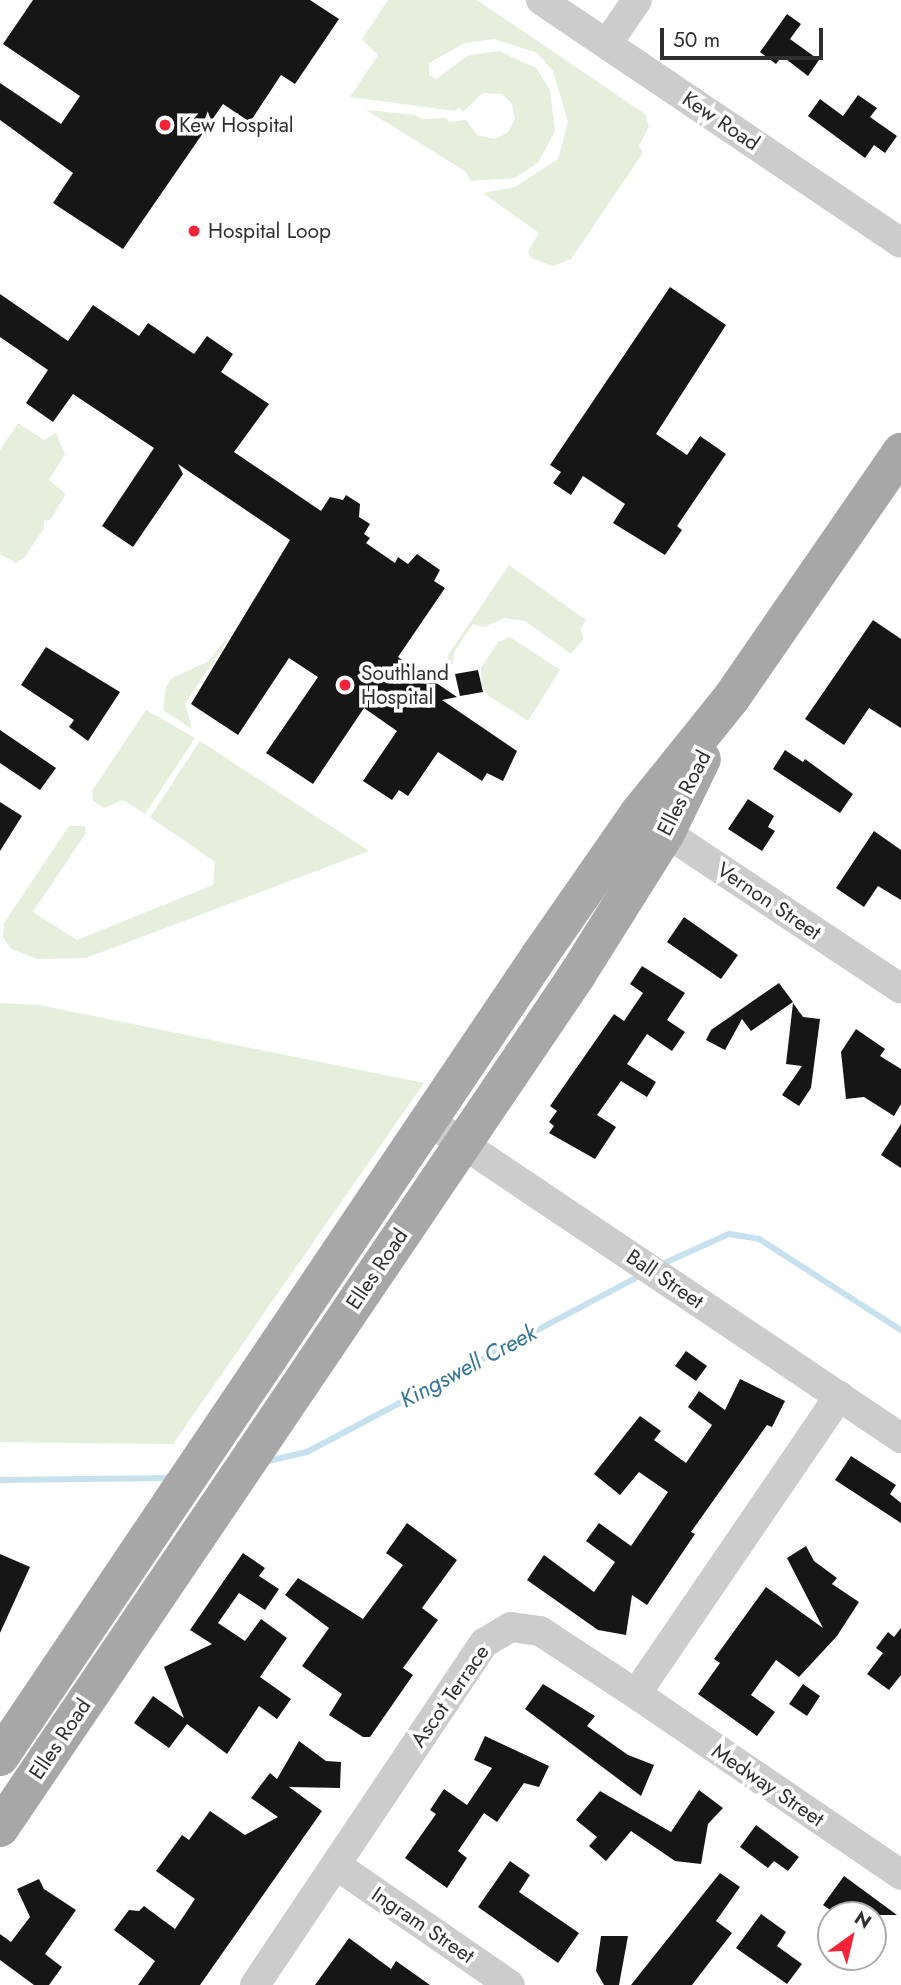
<!DOCTYPE html>
<style>
body{margin:0}
#map{position:relative;width:901px;height:1985px;overflow:hidden;background:#fff;font-family:Jost,sans-serif}
div>[style]{position:absolute}
.green>*{inset:0;background:#e6eedc}
.stream>*{height:6px;margin:-3px;padding:0 3px;transform-origin:3px;border-radius:3px;background:#c7e1ef}
.building>*{inset:0;background:#161616}
.minor>*{height:30px;margin:-15px;padding:0 15px;transform-origin:15px;border-radius:15px;background:#ccc}
.major>*{height:38px;margin:-19px;padding:0 19px;transform-origin:19px;border-radius:19px;background:#a7a7a7}
.dots>*{width:19px;height:19px;translate:-50% -50%;box-sizing:border-box;border:4px solid #fff;border-radius:50%}
span{translate:-50% -50%;white-space:nowrap;text-align:center;line-height:1.15;-webkit-text-stroke:7px #fff;paint-order:stroke}
.street-label{font-size:21px;color:#2f2f2f}
.poi-label{font-size:21px;color:#2f2f2f}
.left{translate:0 -50%;text-align:left}
.water-label{font-size:23px;color:#357599;font-style:italic}
.north{position:absolute;left:817px;top:1901px;width:70px;height:70px;box-sizing:border-box;background:#fff;border:2px solid #acacac;border-radius:50%;rotate:34deg;font-size:19px;font-weight:700;line-height:28px;text-align:center;color:#2f2f2f}
.north::after{content:'';display:block;margin:auto;width:24px;height:32px;background:#f52338;clip-path:polygon(50% 0,100% 100%,50% 72%,0 100%)}
.scale{position:absolute;left:660px;top:28px;width:163px;height:32px;box-sizing:border-box;border:4px solid #2f2f2f;border-top:0;padding-left:9px;font-size:21px;line-height:24px;white-space:nowrap;color:#2f2f2f;-webkit-text-stroke:5px #fff;paint-order:stroke}
</style>
<div id="map">
<div class="green">
<i style="clip-path:polygon(388px 0,477px 0,645px 114px,649px 126px,639px 146px,643px 153px,571px 259px,553px 266px,531px 258px,528px 251px,539px 233px,483px 193px,515px 187px,558px 159px,568px 122px,553px 71px,537px 53px,494px 39px,465px 43px,429px 63px,429px 75px,436px 79px,469px 55px,499px 51px,536px 68px,550px 90px,555px 131px,538px 163px,515px 178px,471px 181px,465px 171px,366px 110px,416px 115px,421px 119px,446px 118px,450px 122px,466px 120px,477px 135px,495px 139px,508px 132px,515px 119px,512px 104px,502px 94px,483px 93px,463px 112px,459px 107px,455px 111px,350px 97px,378px 55px,362px 39px)"></i>
<i style="clip-path:polygon(18px 423px,44px 440px,56px 433px,65px 454px,49px 480px,66px 494px,50px 520px,44px 521px,44px 528px,25px 557px,16px 563px,0 554px,0 450px)"></i>
<i style="clip-path:polygon(509px 565px,586px 620px,581px 628px,583px 640px,571px 654px,525px 621px,505px 618px,484px 627px,473px 624px,454px 652px,453px 664px,449px 663px,448px 655px)"></i>
<i style="clip-path:polygon(510px 637px,560px 670px,528px 721px,487px 695px,482px 686px,481px 668px,498px 642px)"></i>
<i style="clip-path:polygon(226px 639px,228px 640px,185px 703px,192px 729px,163px 710px,166px 687px,172px 678px,209px 661px)"></i>
<i style="clip-path:polygon(146px 710px,195px 738px,145px 814px,123px 800px,104px 808px,93px 801px,92px 791px)"></i>
<i style="clip-path:polygon(200px 741px,369px 851px,86px 958px,37px 959px,11px 949px,3px 937px,4px 923px,69px 826px,85px 826px,86px 833px,33px 912px,77px 940px,213px 885px,215px 862px,150px 817px)"></i>
<i style="clip-path:polygon(0 1003px,39px 1005px,424px 1083px,173px 1444px,0 1442px)"></i>
</div>
<div class="stream">
<i style="left:660px;top:1265px;width:76px;rotate:-24.2deg"></i>
<i style="left:729px;top:1234px;width:30px;rotate:9deg"></i>
<i style="left:759px;top:1239px;width:169px;rotate:32.7deg"></i>
<i style="left:264px;top:1462px;width:44px;rotate:-13.1deg"></i>
<i style="left:307px;top:1452px;width:379px;rotate:-27.9deg"></i>
<i style="left:0;top:1480px;width:170px;rotate:-0.7deg"></i>
</div>
<div class="building">
<i style="clip-path:polygon(33px 0,310px 0,339px 19px,295px 84px,281px 75px,250px 122px,223px 104px,123px 249px,53px 203px,73px 173px,0 120px,0 83px,61px 124px,80px 96px,3px 44px)"></i>
<i style="clip-path:polygon(787px 14px,801px 24px,790px 39px,819px 60px,808px 76px,782px 56px,776px 64px,760px 52px)"></i>
<i style="clip-path:polygon(858px 95px,877px 108px,870px 117px,897px 136px,885px 153px,874px 145px,865px 158px,808px 116px,820px 99px,843px 116px)"></i>
<i style="clip-path:polygon(670px 287px,726px 325px,656px 434px,687px 455px,700px 436px,726px 454px,677px 526px,682px 530px,665px 555px,613px 523px,625px 504px,583px 476px,571px 495px,553px 483px,561px 472px,550px 465px)"></i>
<i style="clip-path:polygon(0 294px,68px 341px,93px 305px,139px 336px,148px 323px,194px 354px,207px 336px,233px 354px,221px 372px,269px 404px,234px 452px,321px 511px,330px 497px,343px 500px,346px 495px,360px 504px,359px 517px,370px 524px,364px 534px,370px 538px,366px 543px,395px 563px,398px 557px,408px 564px,417px 554px,440px 570px,434px 581px,445px 588px,398px 657px,457px 697px,442px 700px,517px 751px,503px 781px,487px 773px,482px 781px,438px 752px,408px 796px,399px 790px,392px 800px,363px 781px,397px 731px,364px 708px,313px 784px,266px 753px,318px 677px,289px 658px,238px 735px,191px 704px,290px 540px,178px 464px,183px 474px,133px 547px,102px 526px,154px 448px,73px 394px,53px 422px,26px 403px,48px 370px,0 337px)"></i>
<i style="clip-path:polygon(873px 620px,901px 639px,901px 728px,869px 708px,844px 745px,805px 719px)"></i>
<i style="clip-path:polygon(46px 647px,120px 692px,88px 741px,69px 727px,74px 720px,21px 685px)"></i>
<i style="clip-path:polygon(478px 670px,483px 692px,460px 696px,455px 674px)"></i>
<i style="clip-path:polygon(0 730px,56px 768px,40px 790px,0 763px)"></i>
<i style="clip-path:polygon(785px 750px,803px 762px,805px 759px,853px 794px,840px 813px,773px 769px)"></i>
<i style="clip-path:polygon(748px 799px,774px 816px,768px 827px,775px 831px,762px 851px,728px 829px)"></i>
<i style="clip-path:polygon(0 802px,22px 816px,0 851px)"></i>
<i style="clip-path:polygon(874px 831px,901px 850px,901px 900px,878px 886px,864px 907px,836px 888px)"></i>
<i style="clip-path:polygon(684px 917px,738px 955px,721px 979px,667px 942px)"></i>
<i style="clip-path:polygon(642px 966px,685px 993px,667px 1020px,685px 1032px,672px 1051px,647px 1034px,627px 1064px,656px 1082px,647px 1097px,621px 1081px,597px 1115px,616px 1127px,595px 1159px,549px 1133px,554px 1126px,549px 1122px,557px 1111px,550px 1106px,614px 1014px,624px 1021px,643px 993px,630px 984px)"></i>
<i style="clip-path:polygon(779px 983px,793px 1002px,751px 1031px,742px 1019px,725px 1050px,706px 1040px,711px 1030px)"></i>
<i style="clip-path:polygon(793px 1003px,803px 1017px,820px 1019px,811px 1088px,799px 1106px,782px 1095px,802px 1066px,786px 1064px)"></i>
<i style="clip-path:polygon(856px 1029px,885px 1049px,880px 1056px,901px 1069px,901px 1104px,894px 1116px,864px 1097px,846px 1099px,841px 1052px)"></i>
<i style="clip-path:polygon(901px 1124px,901px 1168px,881px 1155px)"></i>
<i style="clip-path:polygon(686px 1351px,707px 1366px,696px 1381px,675px 1366px)"></i>
<i style="clip-path:polygon(740px 1379px,785px 1401px,772px 1427px,767px 1425px,691px 1532px,695px 1534px,647px 1605px,632px 1595px,626px 1635px,598px 1630px,527px 1580px,544px 1555px,594px 1592px,615px 1562px,586px 1541px,599px 1523px,631px 1546px,668px 1492px,639px 1472px,620px 1495px,594px 1474px,640px 1416px,661px 1431px,654px 1440px,686px 1463px,712px 1425px,688px 1407px,699px 1391px,725px 1410px)"></i>
<i style="clip-path:polygon(851px 1456px,896px 1485px,890px 1494px,901px 1503px,901px 1523px,835px 1480px)"></i>
<i style="clip-path:polygon(407px 1523px,457px 1560px,422px 1608px,438px 1620px,403px 1668px,413px 1675px,370px 1737px,363px 1737px,329px 1715px,342px 1694px,302px 1666px,329px 1628px,285px 1595px,298px 1578px,363px 1619px,403px 1565px,386px 1553px)"></i>
<i style="clip-path:polygon(806px 1546px,814px 1561px,837px 1578px,832px 1584px,859px 1602px,837px 1636px,799px 1677px,776px 1660px,751px 1695px,775px 1712px,757px 1736px,698px 1694px,720px 1663px,714px 1659px,766px 1587px,823px 1628px,787px 1558px)"></i>
<i style="clip-path:polygon(243px 1553px,265px 1568px,259px 1576px,279px 1589px,265px 1610px,239px 1593px,218px 1623px,245px 1641px,261px 1619px,287px 1638px,260px 1677px,291px 1699px,277px 1719px,259px 1706px,227px 1754px,187px 1724px,169px 1748px,134px 1723px,153px 1696px,184px 1718px,164px 1667px,212px 1644px,190px 1630px)"></i>
<i style="clip-path:polygon(0 1554px,30px 1567px,0 1633px)"></i>
<i style="clip-path:polygon(901px 1628px,901px 1675px,889px 1690px,867px 1674px,883px 1653px,876px 1648px,888px 1632px,894px 1637px)"></i>
<i style="clip-path:polygon(543px 1684px,595px 1716px,587px 1726px,628px 1755px,654px 1765px,641px 1796px,525px 1709px)"></i>
<i style="clip-path:polygon(803px 1684px,820px 1696px,807px 1716px,789px 1704px)"></i>
<i style="clip-path:polygon(485px 1736px,549px 1766px,539px 1787px,524px 1783px,497px 1822px,484px 1813px,458px 1851px,467px 1858px,447px 1888px,405px 1858px,436px 1814px,430px 1810px,444px 1789px,467px 1805px,492px 1768px,474px 1760px)"></i>
<i style="clip-path:polygon(299px 1741px,326px 1761px,341px 1762px,340px 1788px,289px 1787px,322px 1811px,200px 1985px,138px 1985px,155px 1961px,114px 1930px,129px 1910px,139px 1911px,144px 1906px,175px 1929px,195px 1899px,156px 1871px,182px 1835px,189px 1840px,210px 1811px,245px 1835px,278px 1817px,251px 1798px,270px 1773px,277px 1779px)"></i>
<i style="clip-path:polygon(699px 1790px,723px 1808px,708px 1824px,701px 1864px,675px 1861px,631px 1831px,606px 1861px,589px 1846px,597px 1837px,576px 1820px,600px 1791px,671px 1832px)"></i>
<i style="clip-path:polygon(756px 1825px,799px 1857px,788px 1871px,774px 1861px,768px 1868px,740px 1847px)"></i>
<i style="clip-path:polygon(510px 1861px,530px 1875px,519px 1892px,579px 1933px,558px 1963px,478px 1907px)"></i>
<i style="clip-path:polygon(720px 1873px,740px 1887px,716px 1921px,732px 1933px,692px 1985px,631px 1985px)"></i>
<i style="clip-path:polygon(844px 1876px,897px 1915px,837px 1915px,823px 1905px)"></i>
<i style="clip-path:polygon(39px 1879px,44px 1889px,76px 1910px,45px 1954px,62px 1967px,49px 1985px,34px 1985px,0 1960px,0 1934px,11px 1942px,30px 1917px,17px 1889px)"></i>
<i style="clip-path:polygon(761px 1914px,786px 1932px,777px 1946px,802px 1964px,787px 1984px,736px 1948px)"></i>
<i style="clip-path:polygon(601px 1936px,628px 1936px,619px 1985px,604px 1985px,596px 1971px)"></i>
<i style="clip-path:polygon(349px 1938px,391px 1969px,396px 1961px,430px 1985px,315px 1985px)"></i>
</div>
<div class="minor">
<i style="left:541px;top:0;width:434px;rotate:34deg"></i>
<i style="left:607px;top:44px;width:53px;rotate:-55.7deg"></i>
<i style="left:650px;top:822px;width:301px;rotate:33.6deg"></i>
<i style="left:429px;top:1121px;width:569px;rotate:33.89deg"></i>
<i style="left:636px;top:1694px;width:321px;rotate:34.3deg"></i>
<i style="left:336px;top:1865px;width:211px;rotate:34.6deg"></i>
<i style="left:255px;top:1985px;width:412px;rotate:-56.2deg"></i>
<i style="left:484px;top:1643px;width:31px;rotate:-31deg"></i>
<i style="left:511px;top:1627px;width:29px;rotate:8deg"></i>
<i style="left:540px;top:1631px;width:115px;rotate:33.3deg"></i>
<i style="left:636px;top:1694px;width:361px;rotate:-55.7deg"></i>
</div>
<div class="major">
<i style="left:0;top:1757px;width:967px;rotate:-56.05deg"></i>
<i style="left:540px;top:955px;width:172px;rotate:-55.2deg"></i>
<i style="left:638px;top:814px;width:150px;rotate:-51.2deg"></i>
<i style="left:732px;top:697px;width:298px;rotate:-55.4deg"></i>
<i style="left:0;top:1828px;width:1030px;rotate:-55.92deg"></i>
<i style="left:577px;top:975px;width:168px;rotate:-57.9deg"></i>
<i style="left:666px;top:833px;width:82px;rotate:-64.1deg"></i>
</div>
<div class="dots">
<i style="left:165px;top:125px;background:#f52338"></i>
<i style="left:194px;top:231px;background:#f52338"></i>
<i style="left:345px;top:685px;background:#f52338"></i>
</div>
<div class="street-label">
<span style="left:721px;top:121px;rotate:34deg">Kew Road</span>
<span style="left:684px;top:793px;rotate:-63deg">Elles Road</span>
<span style="left:769px;top:901px;rotate:34deg">Vernon Street</span>
<span style="left:377px;top:1269px;rotate:-56deg">Elles Road</span>
<span style="left:665px;top:1279px;rotate:34deg">Ball Street</span>
<span style="left:450px;top:1696px;rotate:-55deg">Ascot Terrace</span>
<span style="left:60px;top:1739px;rotate:-56deg">Elles Road</span>
<span style="left:768px;top:1785px;rotate:34deg">Medway Street</span>
<span style="left:423px;top:1925px;rotate:34deg">Ingram Street</span>
</div>
<div class="poi-label">
<span class="left" style="left:179px;top:125px">Kew Hospital</span>
<span class="left" style="left:208px;top:231px">Hospital Loop</span>
<span class="left" style="left:361px;top:685px">Southland<br>Hospital</span>
</div>
<div class="water-label">
<span style="left:468px;top:1366px;rotate:-28deg">Kingswell Creek</span>
</div>
<div class="north">N</div>
<div class="scale">50 m</div>
</div>
